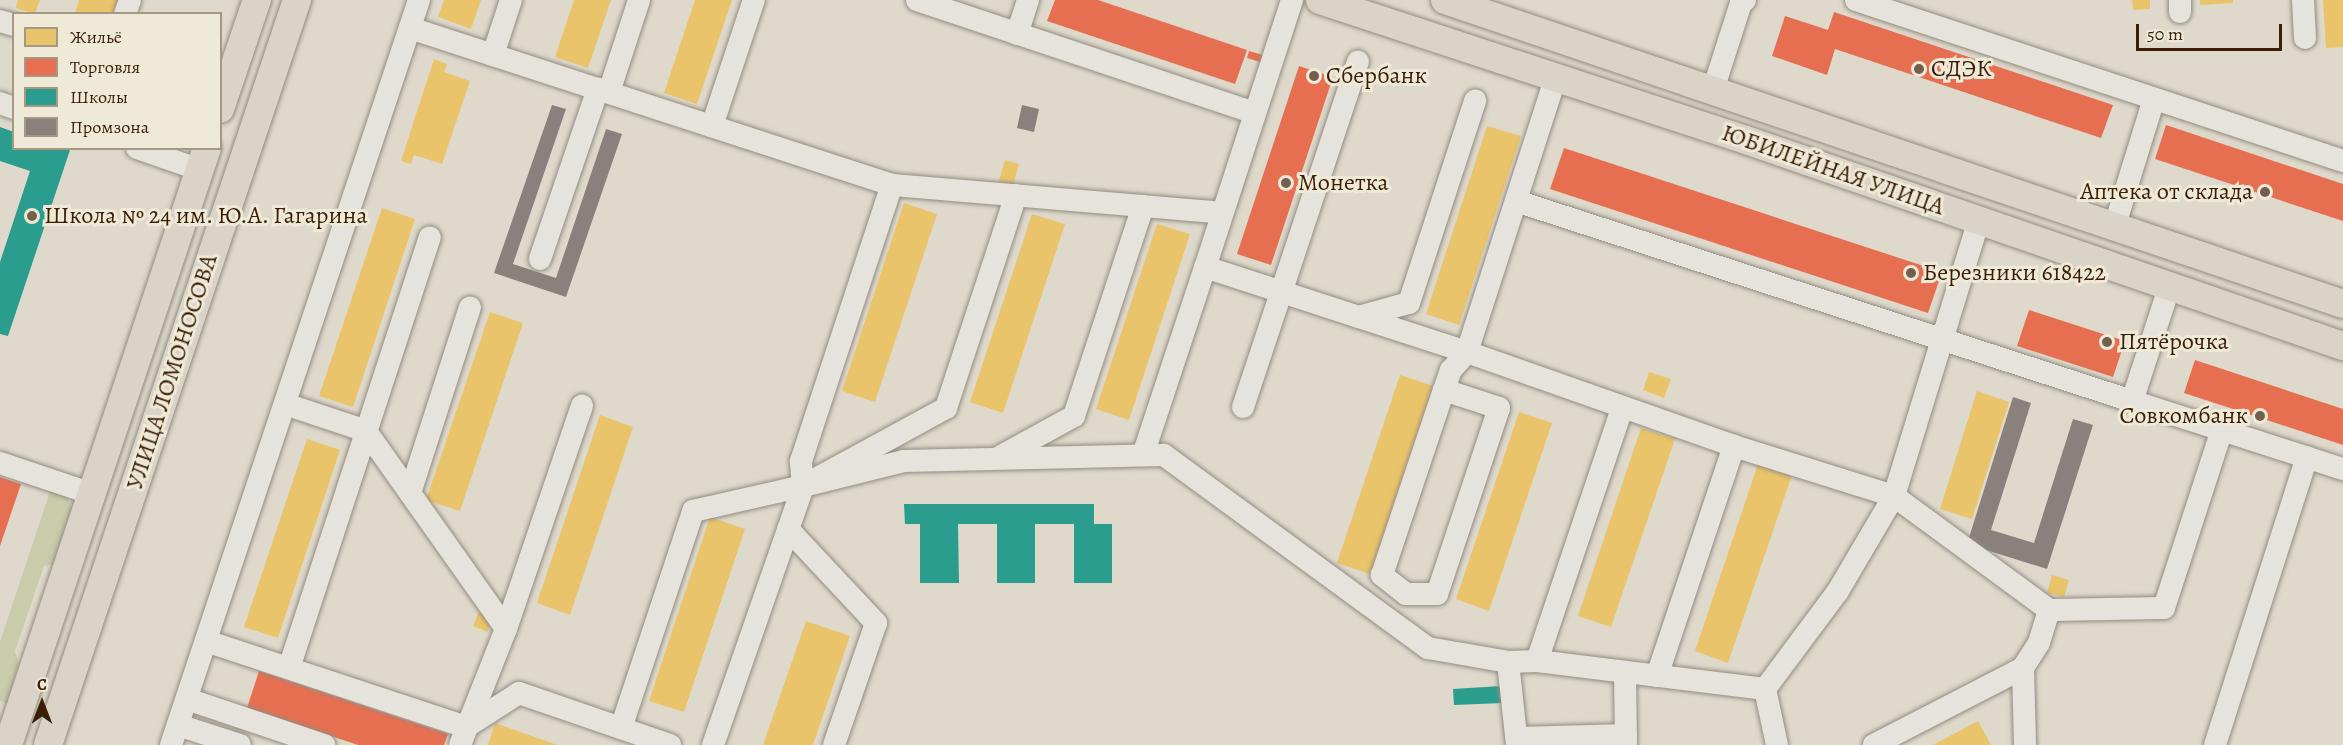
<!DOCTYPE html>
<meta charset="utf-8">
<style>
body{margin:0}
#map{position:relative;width:2343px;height:745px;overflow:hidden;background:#ded9cb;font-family:Alegreya,serif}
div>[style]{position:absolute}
.green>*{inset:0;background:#cacbab}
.homes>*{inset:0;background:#e9c46a}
.shops>*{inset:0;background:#e76f51}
.schools>*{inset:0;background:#2a9d8f}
.industry>*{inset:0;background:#8a817c}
.roads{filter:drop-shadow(0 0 2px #938c81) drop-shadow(0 0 2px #938c81)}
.minor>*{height:22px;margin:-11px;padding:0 11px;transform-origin:11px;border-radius:11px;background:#e6e3dc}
.major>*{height:28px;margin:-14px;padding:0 14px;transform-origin:14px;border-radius:14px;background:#dad4c8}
.dots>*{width:16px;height:16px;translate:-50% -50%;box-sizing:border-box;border:3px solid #efe9d8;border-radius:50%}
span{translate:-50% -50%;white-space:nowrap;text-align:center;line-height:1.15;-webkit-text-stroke:6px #efe9d8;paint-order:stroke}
.poi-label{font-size:24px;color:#3a1e06}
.left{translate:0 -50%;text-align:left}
.right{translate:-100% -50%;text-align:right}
.street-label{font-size:24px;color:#3a1e06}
.legend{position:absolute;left:12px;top:12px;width:210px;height:138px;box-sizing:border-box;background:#efe9d8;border:2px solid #a79884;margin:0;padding:8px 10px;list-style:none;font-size:18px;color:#3a1e06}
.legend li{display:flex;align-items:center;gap:12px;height:30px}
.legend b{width:30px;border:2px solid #a79884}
.north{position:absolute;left:12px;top:673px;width:60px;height:60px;-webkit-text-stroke:4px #efe9d8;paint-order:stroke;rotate:0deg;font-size:16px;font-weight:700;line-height:24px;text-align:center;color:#3a1e06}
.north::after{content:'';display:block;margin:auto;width:21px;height:27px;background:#3a1e06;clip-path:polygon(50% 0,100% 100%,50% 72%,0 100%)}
.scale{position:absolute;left:2136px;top:24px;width:146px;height:27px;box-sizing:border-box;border:3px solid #3a1e06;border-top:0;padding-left:8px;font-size:18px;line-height:21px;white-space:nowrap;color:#3a1e06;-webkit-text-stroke:4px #efe9d8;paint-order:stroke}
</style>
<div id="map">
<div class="green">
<i style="clip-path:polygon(52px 485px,65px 491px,72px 508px,54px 564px,44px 566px,15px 651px,19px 664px,7px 703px,0 701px,0 642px)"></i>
</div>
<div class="homes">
<i style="clip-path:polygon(18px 0,40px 0,35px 14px,16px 8px)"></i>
<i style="clip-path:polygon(79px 0,118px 0,113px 14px,75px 14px)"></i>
<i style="clip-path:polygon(444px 0,481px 0,471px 29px,438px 17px)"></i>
<i style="clip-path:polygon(574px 0,611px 0,588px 68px,555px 57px)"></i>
<i style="clip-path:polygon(695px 0,732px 0,697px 104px,664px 93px)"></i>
<i style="clip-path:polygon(2132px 0,2150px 0,2150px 9px,2133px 10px)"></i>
<i style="clip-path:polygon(2200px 0,2233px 0,2233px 3px,2200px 5px)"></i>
<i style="clip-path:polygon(2323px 0,2343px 0,2343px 47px,2326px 48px)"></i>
<i style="clip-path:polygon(434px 59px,447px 64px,444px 72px,470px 81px,442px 164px,414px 155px,411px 164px,401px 161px)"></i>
<i style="clip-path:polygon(1487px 126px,1521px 136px,1459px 325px,1426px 314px)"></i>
<i style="clip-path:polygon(1005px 160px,1019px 164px,1013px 185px,999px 181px)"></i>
<i style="clip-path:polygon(904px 203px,937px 214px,875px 402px,842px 391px)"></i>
<i style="clip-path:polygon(382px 208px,415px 219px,353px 407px,319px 396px)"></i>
<i style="clip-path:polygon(1032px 214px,1065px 224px,1003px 413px,970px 402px)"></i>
<i style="clip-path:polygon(1157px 224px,1190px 234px,1129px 420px,1096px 409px)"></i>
<i style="clip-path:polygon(490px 312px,523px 323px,460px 511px,426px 500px)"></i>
<i style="clip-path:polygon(1649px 372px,1671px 379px,1664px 398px,1643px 390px)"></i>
<i style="clip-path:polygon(1400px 375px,1433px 386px,1370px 574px,1337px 563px)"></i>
<i style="clip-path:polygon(1977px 391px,2009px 402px,1972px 519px,1940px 509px)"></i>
<i style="clip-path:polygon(1519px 412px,1552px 423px,1489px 611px,1456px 599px)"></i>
<i style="clip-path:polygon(600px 415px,633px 427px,570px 615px,537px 603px)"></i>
<i style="clip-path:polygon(1641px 428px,1675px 439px,1611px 627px,1578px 616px)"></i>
<i style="clip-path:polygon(307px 439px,340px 450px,278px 638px,244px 627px)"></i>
<i style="clip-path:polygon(1758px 464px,1792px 475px,1728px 663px,1695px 651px)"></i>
<i style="clip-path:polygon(710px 517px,745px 529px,684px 712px,649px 701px)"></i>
<i style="clip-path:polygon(2052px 575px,2069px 580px,2064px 597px,2047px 593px)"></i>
<i style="clip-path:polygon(479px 612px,493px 618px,487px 632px,473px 626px)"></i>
<i style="clip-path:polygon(806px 621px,850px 636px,813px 745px,763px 745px)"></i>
<i style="clip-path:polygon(1978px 721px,1991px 745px,1933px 745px)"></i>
<i style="clip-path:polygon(495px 723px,557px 745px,488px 745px)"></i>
</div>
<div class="shops">
<i style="clip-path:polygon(1055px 0,1098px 0,1247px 50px,1235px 84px,1047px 21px)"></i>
<i style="clip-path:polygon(1834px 12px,2113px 105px,2101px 138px,1835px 49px,1827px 75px,1772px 56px,1785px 16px,1828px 30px)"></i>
<i style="clip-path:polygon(1249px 51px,1263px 55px,1260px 62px,1247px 58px)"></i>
<i style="clip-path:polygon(1299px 66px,1333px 77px,1271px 265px,1237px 254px)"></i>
<i style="clip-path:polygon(2166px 125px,2343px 184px,2343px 221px,2155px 159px)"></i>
<i style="clip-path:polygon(1564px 148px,1942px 272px,1928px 313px,1550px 189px)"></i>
<i style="clip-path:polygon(2029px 310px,2125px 341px,2113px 377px,2017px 346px)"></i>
<i style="clip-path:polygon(2195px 360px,2343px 409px,2343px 445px,2184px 393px)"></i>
<i style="clip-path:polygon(0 477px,21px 484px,0 546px)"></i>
<i style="clip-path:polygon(259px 671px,448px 734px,444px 745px,358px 745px,247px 708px)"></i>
</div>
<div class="schools">
<i style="clip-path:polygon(0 127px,14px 132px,14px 148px,70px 150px,8px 336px,0 334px,0 262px,30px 171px,0 161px)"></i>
<i style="clip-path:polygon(904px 504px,1094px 504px,1094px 524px,1112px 524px,1112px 583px,1074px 583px,1074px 524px,1035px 524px,1035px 583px,997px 583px,997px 524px,958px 524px,959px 583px,920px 583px,920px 524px,905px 524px)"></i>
<i style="clip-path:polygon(1501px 686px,1502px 703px,1454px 705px,1453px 689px)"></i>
</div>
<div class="industry">
<i style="clip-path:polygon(552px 105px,566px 109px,513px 264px,556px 278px,606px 129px,622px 134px,566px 297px,494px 273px)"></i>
<i style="clip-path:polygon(1022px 105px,1039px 109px,1034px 132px,1017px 128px)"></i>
<i style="clip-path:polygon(2013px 397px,2031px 403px,1991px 530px,2034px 543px,2073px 419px,2093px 425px,2047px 569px,1967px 544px)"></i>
</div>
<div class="roads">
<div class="minor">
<i style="left:917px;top:0;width:355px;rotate:18.5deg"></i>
<i style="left:1292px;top:0;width:281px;rotate:108deg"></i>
<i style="left:1205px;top:267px;width:275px;rotate:18deg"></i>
<i style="left:1467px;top:352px;width:289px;rotate:-72.1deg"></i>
<i style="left:1856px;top:0;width:513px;rotate:18.29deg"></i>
<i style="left:2180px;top:0;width:12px;rotate:90deg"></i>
<i style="left:2303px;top:0;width:38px;rotate:87deg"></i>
<i style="left:125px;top:14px;width:15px;rotate:-70deg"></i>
<i style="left:0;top:21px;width:15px;rotate:16deg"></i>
<i style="left:410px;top:28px;width:507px;rotate:18.04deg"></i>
<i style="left:892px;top:185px;width:331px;rotate:4.8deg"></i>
<i style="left:1017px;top:34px;width:36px;rotate:-72deg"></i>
<i style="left:493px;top:55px;width:58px;rotate:-71.9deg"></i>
<i style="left:1713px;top:90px;width:91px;rotate:-72.2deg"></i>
<i style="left:1741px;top:3px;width:5px;rotate:-37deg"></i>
<i style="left:609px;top:92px;width:97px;rotate:-71.9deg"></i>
<i style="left:0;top:103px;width:15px;rotate:20deg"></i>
<i style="left:712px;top:126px;width:133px;rotate:-71.6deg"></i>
<i style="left:137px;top:148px;width:67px;rotate:19.2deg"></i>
<i style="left:1516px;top:201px;width:648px;rotate:17.99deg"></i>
<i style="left:2114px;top:228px;width:135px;rotate:-72.8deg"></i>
<i style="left:540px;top:259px;width:180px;rotate:-71.2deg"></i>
<i style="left:2170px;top:285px;width:122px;rotate:108.1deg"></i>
<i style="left:2132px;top:401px;width:222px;rotate:17.9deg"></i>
<i style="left:1358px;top:317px;width:53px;rotate:-15.4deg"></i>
<i style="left:1409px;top:303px;width:213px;rotate:-71.9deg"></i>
<i style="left:1444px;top:390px;width:58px;rotate:18.1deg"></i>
<i style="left:1499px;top:408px;width:196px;rotate:108.4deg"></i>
<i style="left:1437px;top:594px;width:31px;rotate:180deg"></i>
<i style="left:1406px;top:594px;width:31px;rotate:-142deg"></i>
<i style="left:1382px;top:575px;width:195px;rotate:-71.5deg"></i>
<i style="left:1444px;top:390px;width:21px;rotate:-71deg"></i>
<i style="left:1451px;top:370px;width:24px;rotate:-48deg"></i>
<i style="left:1467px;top:352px;width:283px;rotate:19.4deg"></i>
<i style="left:1734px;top:446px;width:168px;rotate:17.4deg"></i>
<i style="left:1894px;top:496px;width:192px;rotate:36.3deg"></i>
<i style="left:2049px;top:610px;width:34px;rotate:107deg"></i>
<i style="left:2039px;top:643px;width:30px;rotate:123deg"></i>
<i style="left:2023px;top:668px;width:168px;rotate:152.7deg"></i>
<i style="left:285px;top:404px;width:85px;rotate:18.4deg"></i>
<i style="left:366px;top:431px;width:242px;rotate:54.7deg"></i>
<i style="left:506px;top:629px;width:236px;rotate:-71.2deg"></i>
<i style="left:1243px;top:407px;width:364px;rotate:-71.6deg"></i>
<i style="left:1143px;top:455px;width:198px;rotate:-71.7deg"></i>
<i style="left:1001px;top:456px;width:83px;rotate:-28.7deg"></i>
<i style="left:1074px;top:416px;width:221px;rotate:-71.8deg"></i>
<i style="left:0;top:463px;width:97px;rotate:18.6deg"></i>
<i style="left:803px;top:486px;width:104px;rotate:-13.9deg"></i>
<i style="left:904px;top:461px;width:260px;rotate:-1.3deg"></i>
<i style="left:1164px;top:455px;width:327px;rotate:36.2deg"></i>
<i style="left:1428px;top:648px;width:81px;rotate:9.9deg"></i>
<i style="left:1508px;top:662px;width:29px;rotate:-2deg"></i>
<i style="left:1537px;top:661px;width:230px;rotate:7deg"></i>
<i style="left:1765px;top:689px;width:122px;rotate:-53.3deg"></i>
<i style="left:1838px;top:591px;width:110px;rotate:-59.5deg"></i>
<i style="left:1894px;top:496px;width:290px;rotate:-72.9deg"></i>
<i style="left:410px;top:493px;width:195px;rotate:-72.1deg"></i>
<i style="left:788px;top:529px;width:129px;rotate:46.9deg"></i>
<i style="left:876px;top:623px;width:129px;rotate:109deg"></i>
<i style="left:2049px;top:610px;width:115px;rotate:-1deg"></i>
<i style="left:2164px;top:608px;width:187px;rotate:-72deg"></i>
<i style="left:206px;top:641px;width:274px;rotate:18.3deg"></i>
<i style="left:466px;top:727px;width:63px;rotate:-32.7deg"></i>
<i style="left:519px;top:693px;width:160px;rotate:19deg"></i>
<i style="left:1537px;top:661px;width:267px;rotate:-71.4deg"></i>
<i style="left:1508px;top:662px;width:83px;rotate:83.8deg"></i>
<i style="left:289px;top:668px;width:453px;rotate:-71.9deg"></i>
<i style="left:2023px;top:668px;width:77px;rotate:88.5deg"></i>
<i style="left:1625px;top:672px;width:73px;rotate:89.2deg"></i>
<i style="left:1657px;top:676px;width:243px;rotate:-71.5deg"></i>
<i style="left:1765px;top:689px;width:57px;rotate:77.9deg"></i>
<i style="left:187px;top:699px;width:145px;rotate:18.6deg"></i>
<i style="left:178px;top:725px;width:65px;rotate:17.9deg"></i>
<i style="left:621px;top:728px;width:229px;rotate:-71.6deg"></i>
<i style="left:693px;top:511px;width:113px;rotate:-12.8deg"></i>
<i style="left:803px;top:486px;width:25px;rotate:-95deg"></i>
<i style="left:801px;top:461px;width:291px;rotate:-71.8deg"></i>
<i style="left:1517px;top:738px;width:109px;rotate:-1.6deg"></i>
<i style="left:171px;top:745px;width:785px;rotate:-71.59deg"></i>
<i style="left:460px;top:745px;width:125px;rotate:-68.4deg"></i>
<i style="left:713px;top:745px;width:274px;rotate:-70.8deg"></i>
<i style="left:803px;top:486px;width:163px;rotate:-28.6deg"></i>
<i style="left:946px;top:408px;width:224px;rotate:-71.8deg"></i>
<i style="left:2215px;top:745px;width:302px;rotate:-72.3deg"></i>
</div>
<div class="major">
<i style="left:1320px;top:0;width:448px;rotate:18.2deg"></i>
<i style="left:1746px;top:140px;width:632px;rotate:19.04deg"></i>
<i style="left:1445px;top:0;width:948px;rotate:18.7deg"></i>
<i style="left:220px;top:109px;width:115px;rotate:-71.3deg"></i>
<i style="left:8px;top:745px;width:629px;rotate:-71.57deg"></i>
<i style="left:48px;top:745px;width:786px;rotate:-71.52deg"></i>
</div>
</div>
<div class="dots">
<i style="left:1919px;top:69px;background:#735f4b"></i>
<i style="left:1314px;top:76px;background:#735f4b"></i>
<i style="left:1286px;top:183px;background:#735f4b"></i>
<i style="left:2265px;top:192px;background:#735f4b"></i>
<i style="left:32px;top:216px;background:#735f4b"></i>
<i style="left:1911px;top:273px;background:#735f4b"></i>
<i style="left:2107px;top:342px;background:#735f4b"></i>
<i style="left:2260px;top:416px;background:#735f4b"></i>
</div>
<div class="poi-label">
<span class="left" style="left:1931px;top:69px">СДЭК</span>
<span class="left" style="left:1326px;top:76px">Сбербанк</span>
<span class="left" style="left:1298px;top:183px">Монетка</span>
<span class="right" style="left:2253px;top:192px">Аптека от склада</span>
<span class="left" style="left:44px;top:216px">Школа № 24 им. Ю.А. Гагарина</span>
<span class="left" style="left:1923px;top:273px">Березники 618422</span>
<span class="left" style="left:2119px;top:342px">Пятёрочка</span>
<span class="right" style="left:2248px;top:416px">Совкомбанк</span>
</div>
<div class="street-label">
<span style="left:1833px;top:170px;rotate:19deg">ЮБИЛЕЙНАЯ УЛИЦА</span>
<span style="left:172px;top:372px;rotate:-72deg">УЛИЦА ЛОМОНОСОВА</span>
</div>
<ul class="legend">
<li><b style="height:16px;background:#e9c46a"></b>Жильё</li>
<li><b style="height:16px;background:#e76f51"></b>Торговля</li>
<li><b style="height:16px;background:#2a9d8f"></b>Школы</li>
<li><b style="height:16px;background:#8a817c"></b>Промзона</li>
</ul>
<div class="north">С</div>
<div class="scale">50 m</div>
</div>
